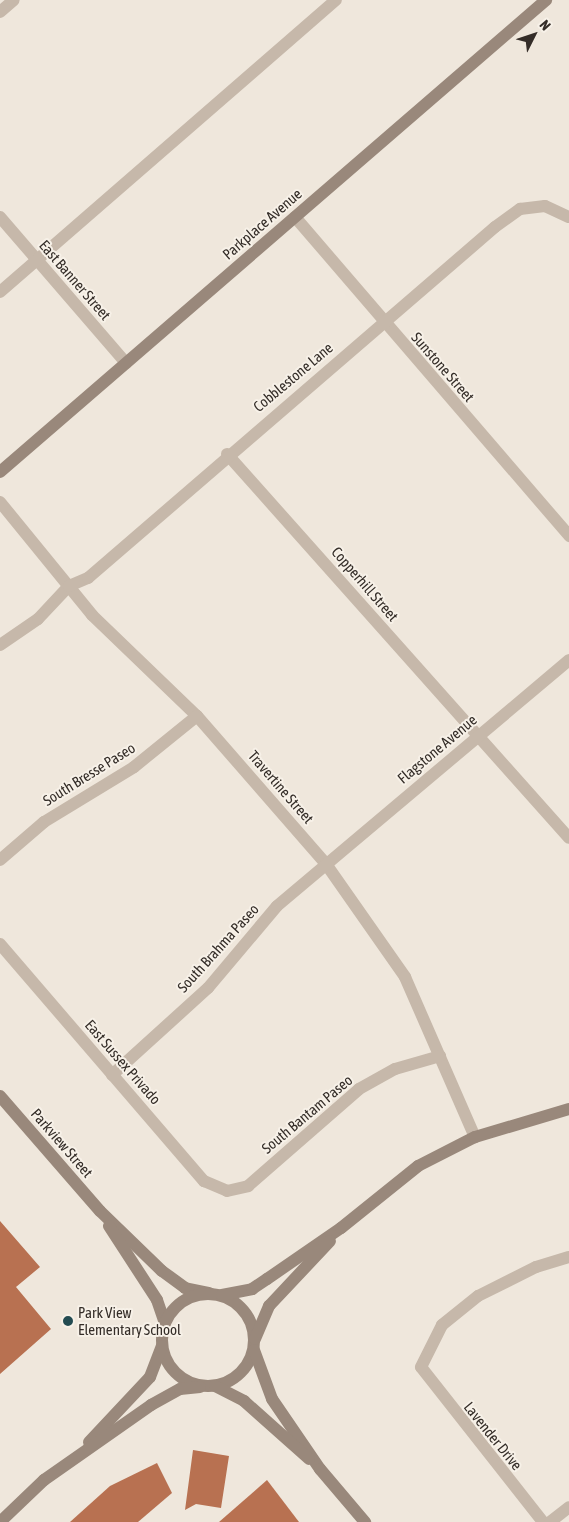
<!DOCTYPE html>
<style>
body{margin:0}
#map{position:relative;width:569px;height:1522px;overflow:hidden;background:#efe7dc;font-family:"Asap Condensed",sans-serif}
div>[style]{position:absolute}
.building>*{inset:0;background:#b87151}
.street>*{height:12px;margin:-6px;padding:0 6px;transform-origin:6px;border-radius:6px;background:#c6b8aa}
.secondary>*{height:12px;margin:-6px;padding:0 6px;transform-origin:6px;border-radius:6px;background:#99887b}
.secondary>.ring{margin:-6px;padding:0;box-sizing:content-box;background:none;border:12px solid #99887b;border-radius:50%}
.dots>*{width:14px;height:14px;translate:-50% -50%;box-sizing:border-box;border:2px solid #f7f1e8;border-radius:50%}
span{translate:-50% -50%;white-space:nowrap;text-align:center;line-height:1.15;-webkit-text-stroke:4px #f7f1e8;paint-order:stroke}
.street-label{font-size:15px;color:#342d28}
.poi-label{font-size:15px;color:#342d28}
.left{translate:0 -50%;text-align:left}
.north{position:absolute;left:509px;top:10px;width:50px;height:50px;-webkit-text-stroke:4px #f7f1e8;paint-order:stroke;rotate:49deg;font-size:14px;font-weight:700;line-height:20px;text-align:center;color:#342d28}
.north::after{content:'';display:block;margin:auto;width:18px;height:22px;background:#342d28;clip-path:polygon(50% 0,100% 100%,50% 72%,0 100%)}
</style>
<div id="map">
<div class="building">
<i style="clip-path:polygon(0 1221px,40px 1267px,16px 1287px,51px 1329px,0 1374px)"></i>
<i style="clip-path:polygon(193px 1450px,229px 1456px,221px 1508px,196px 1504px,185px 1510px)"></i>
<i style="clip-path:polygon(157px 1463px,172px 1493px,138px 1522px,70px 1522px,110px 1486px)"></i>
<i style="clip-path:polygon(267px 1480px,299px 1522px,219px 1522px)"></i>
</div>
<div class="street">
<i style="left:0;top:12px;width:18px;rotate:-41deg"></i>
<i style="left:0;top:217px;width:193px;rotate:49.2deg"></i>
<i style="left:295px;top:217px;width:421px;rotate:49.3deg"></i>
<i style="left:0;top:292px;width:445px;rotate:-41deg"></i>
<i style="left:227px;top:454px;width:514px;rotate:48.31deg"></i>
<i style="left:0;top:502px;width:146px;rotate:50.8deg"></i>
<i style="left:92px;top:615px;width:146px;rotate:43.9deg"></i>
<i style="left:197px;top:716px;width:196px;rotate:48.9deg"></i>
<i style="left:326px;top:864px;width:138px;rotate:55deg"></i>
<i style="left:405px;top:977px;width:175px;rotate:66.4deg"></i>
<i style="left:0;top:645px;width:46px;rotate:-34.4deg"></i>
<i style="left:38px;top:619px;width:45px;rotate:-46.8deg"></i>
<i style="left:69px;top:586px;width:21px;rotate:-23deg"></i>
<i style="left:88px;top:578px;width:537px;rotate:-40.77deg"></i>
<i style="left:495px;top:227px;width:31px;rotate:-36deg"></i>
<i style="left:520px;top:209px;width:25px;rotate:-7deg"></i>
<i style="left:545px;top:206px;width:26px;rotate:25deg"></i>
<i style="left:0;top:860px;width:58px;rotate:-40.8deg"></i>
<i style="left:44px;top:822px;width:105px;rotate:-31.4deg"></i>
<i style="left:134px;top:767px;width:81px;rotate:-39deg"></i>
<i style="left:0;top:944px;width:313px;rotate:49.3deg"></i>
<i style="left:204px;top:1181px;width:25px;rotate:23deg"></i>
<i style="left:227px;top:1191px;width:22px;rotate:-13deg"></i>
<i style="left:248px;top:1186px;width:147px;rotate:-41.1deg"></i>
<i style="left:359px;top:1089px;width:41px;rotate:-29.1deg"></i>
<i style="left:395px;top:1069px;width:47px;rotate:-16.1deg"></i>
<i style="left:112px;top:1075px;width:130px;rotate:-42.2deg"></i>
<i style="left:208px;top:988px;width:107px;rotate:-49.9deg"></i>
<i style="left:277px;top:906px;width:382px;rotate:-40.1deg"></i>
<i style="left:543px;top:1522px;width:197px;rotate:-128.2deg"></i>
<i style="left:421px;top:1367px;width:47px;rotate:-63.4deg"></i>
<i style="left:442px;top:1325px;width:46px;rotate:-38.9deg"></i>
<i style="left:478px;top:1296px;width:65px;rotate:-26.6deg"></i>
<i style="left:536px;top:1267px;width:34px;rotate:-17deg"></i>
<i style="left:550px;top:1522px;width:24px;rotate:-38deg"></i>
</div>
<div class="secondary">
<i style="left:0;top:472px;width:722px;rotate:-40.84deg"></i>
<i style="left:0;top:1096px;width:152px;rotate:49deg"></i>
<i style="left:100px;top:1211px;width:86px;rotate:44.1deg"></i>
<i style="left:162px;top:1271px;width:29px;rotate:36deg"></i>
<i style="left:185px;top:1288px;width:25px;rotate:12deg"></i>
<i style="left:109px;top:1226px;width:88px;rotate:57deg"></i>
<i style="left:157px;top:1300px;width:24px;rotate:71deg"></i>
<i class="ring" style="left:162px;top:1294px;width:80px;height:80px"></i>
<i style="left:222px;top:1295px;width:31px;rotate:-11deg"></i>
<i style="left:252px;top:1289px;width:18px;rotate:-34deg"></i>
<i style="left:267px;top:1279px;width:90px;rotate:-34.6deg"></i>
<i style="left:341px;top:1228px;width:99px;rotate:-38.8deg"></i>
<i style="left:418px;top:1166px;width:64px;rotate:-27deg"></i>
<i style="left:475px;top:1137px;width:98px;rotate:-16.6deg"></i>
<i style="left:255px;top:1339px;width:36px;rotate:-67deg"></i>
<i style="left:269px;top:1306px;width:89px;rotate:-46.8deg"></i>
<i style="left:254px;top:1350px;width:52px;rotate:69.8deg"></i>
<i style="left:272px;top:1399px;width:85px;rotate:55.6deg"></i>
<i style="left:320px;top:1469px;width:70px;rotate:49.7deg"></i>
<i style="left:215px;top:1386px;width:33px;rotate:27deg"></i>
<i style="left:244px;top:1401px;width:87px;rotate:41.7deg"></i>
<i style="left:89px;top:1442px;width:89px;rotate:-46.8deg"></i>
<i style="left:150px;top:1377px;width:33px;rotate:-69deg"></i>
<i style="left:0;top:1522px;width:61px;rotate:-43.7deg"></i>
<i style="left:44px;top:1480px;width:131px;rotate:-35deg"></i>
<i style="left:151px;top:1405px;width:33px;rotate:-29deg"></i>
<i style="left:180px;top:1389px;width:20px;rotate:-6deg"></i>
</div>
<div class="dots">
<i style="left:68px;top:1321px;background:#234b51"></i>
</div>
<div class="street-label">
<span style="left:262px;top:224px;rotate:-41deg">Parkplace Avenue</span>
<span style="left:75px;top:280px;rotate:49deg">East Banner Street</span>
<span style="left:443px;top:367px;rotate:49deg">Sunstone Street</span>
<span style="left:293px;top:377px;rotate:-40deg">Cobblestone Lane</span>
<span style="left:365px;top:584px;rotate:49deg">Copperhill Street</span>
<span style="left:437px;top:749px;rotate:-40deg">Flagstone Avenue</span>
<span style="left:89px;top:774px;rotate:-32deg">South Bresse Paseo</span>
<span style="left:281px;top:787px;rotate:49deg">Travertine Street</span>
<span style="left:218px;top:948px;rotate:-48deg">South Brahma Paseo</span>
<span style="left:123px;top:1062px;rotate:49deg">East Sussex Privado</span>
<span style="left:307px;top:1114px;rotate:-40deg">South Bantam Paseo</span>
<span style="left:62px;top:1143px;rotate:49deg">Parkview Street</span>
<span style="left:493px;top:1436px;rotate:51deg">Lavender Drive</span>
</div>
<div class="poi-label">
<span class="left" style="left:78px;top:1321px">Park View<br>Elementary School</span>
</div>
<div class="north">N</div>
</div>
